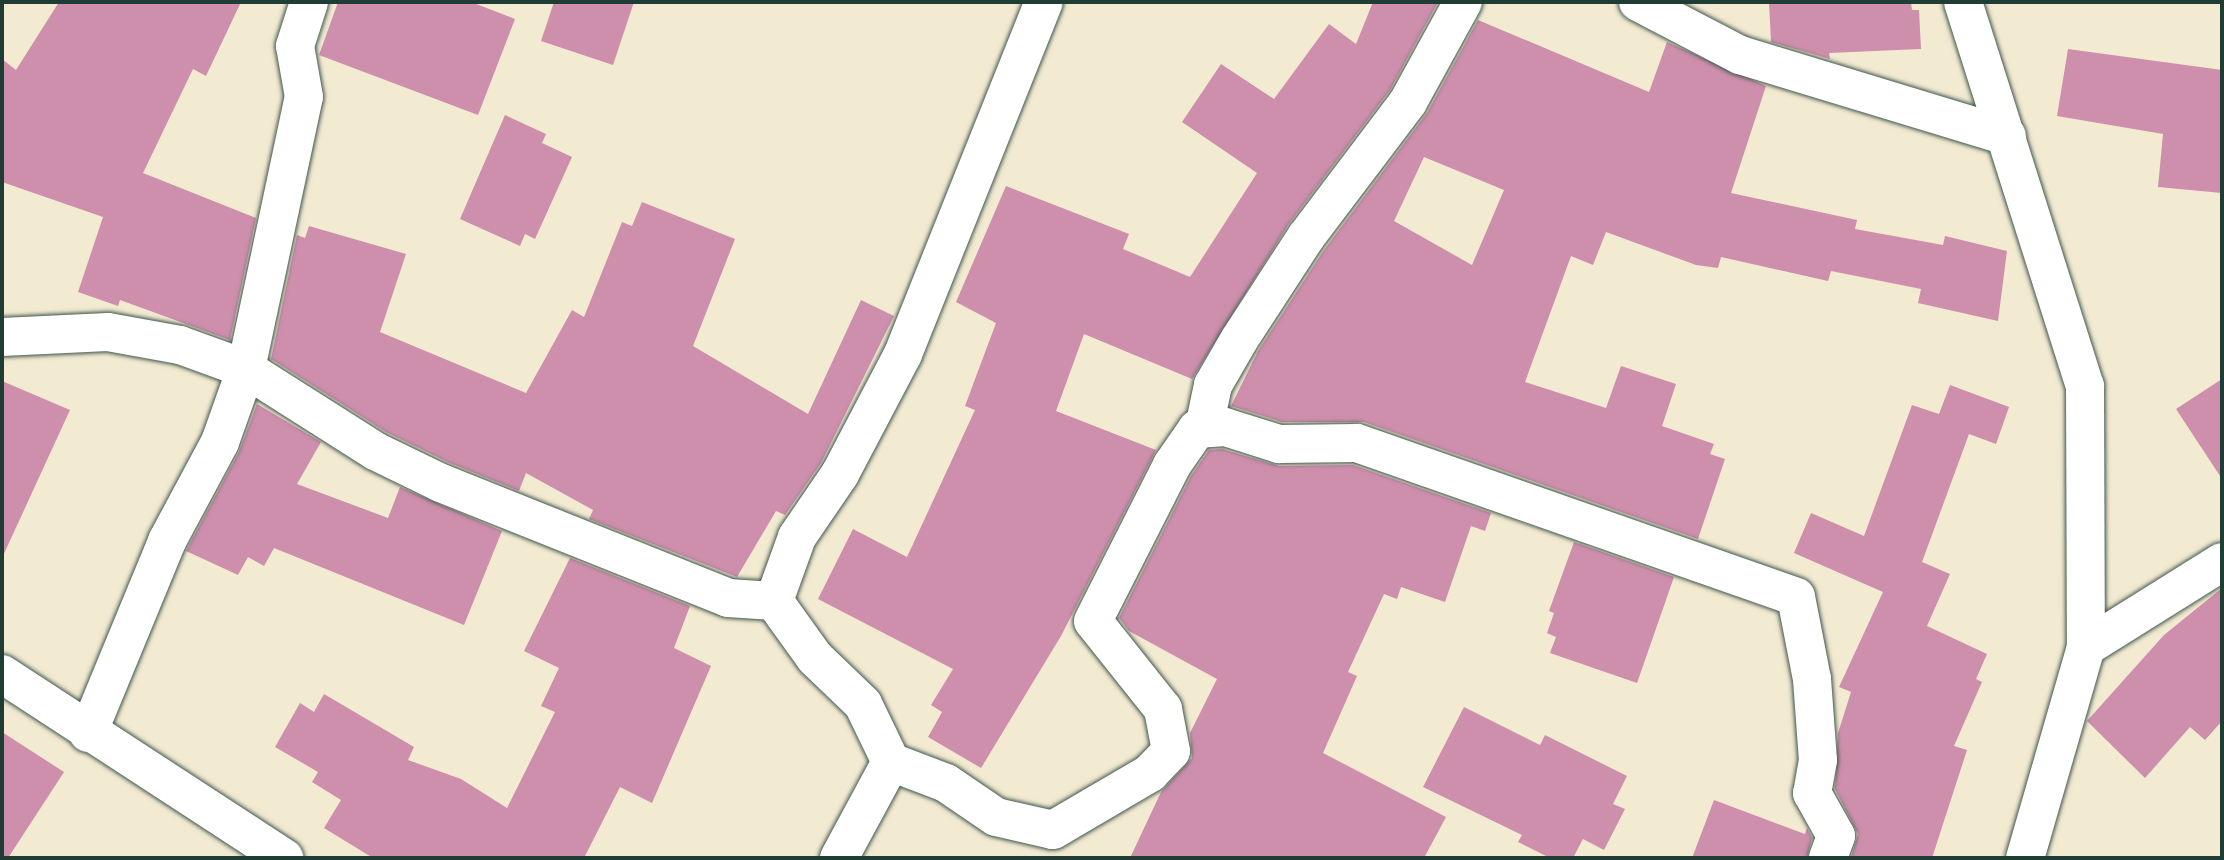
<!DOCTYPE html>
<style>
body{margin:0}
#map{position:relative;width:2224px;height:860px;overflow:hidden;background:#f3ead2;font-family:"Gentium Book Plus",serif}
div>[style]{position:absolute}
.building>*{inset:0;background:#ce8fad}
.roads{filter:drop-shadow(0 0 2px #3f574c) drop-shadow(0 0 2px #3f574c)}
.street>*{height:38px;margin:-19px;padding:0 19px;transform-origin:19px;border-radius:19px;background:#fff}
span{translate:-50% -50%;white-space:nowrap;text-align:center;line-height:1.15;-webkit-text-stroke:6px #fdfcf7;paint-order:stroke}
.frame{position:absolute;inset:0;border:4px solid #1f3d34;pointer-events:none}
</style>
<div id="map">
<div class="building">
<i style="clip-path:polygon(59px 2px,241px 2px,206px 76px,193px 69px,143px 173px,256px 218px,230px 340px,120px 300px,118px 306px,78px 292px,103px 217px,2px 182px,2px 59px,16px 70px)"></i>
<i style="clip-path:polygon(338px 2px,471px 2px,515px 19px,478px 115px,319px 55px)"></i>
<i style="clip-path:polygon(554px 2px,634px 2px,613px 65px,541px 41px)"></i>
<i style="clip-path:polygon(1373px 2px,1438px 2px,1390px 90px,1288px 225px,1192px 379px,1084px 334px,1056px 411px,1156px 450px,1061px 636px,981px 768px,928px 737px,942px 712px,931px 705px,953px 669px,818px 599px,853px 529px,907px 557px,975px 410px,965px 406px,996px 323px,956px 302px,1006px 186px,1129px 234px,1123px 249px,1190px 277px,1257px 173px,1182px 122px,1221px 64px,1274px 99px,1329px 24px,1356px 44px)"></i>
<i style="clip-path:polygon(1769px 2px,1911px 2px,1912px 10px,1919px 10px,1921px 49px,1829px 53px,1830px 59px,1771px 42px)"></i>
<i style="clip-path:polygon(evenodd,1478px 20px,1649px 92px,1667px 42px,1766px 86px,1731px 193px,1857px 220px,1855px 229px,1943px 245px,1945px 236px,2007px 251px,1998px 321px,1918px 303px,1921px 289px,1831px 271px,1828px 281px,1721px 257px,1718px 268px,1696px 265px,1606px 232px,1593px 265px,1571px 256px,1525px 382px,1606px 408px,1621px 366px,1676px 384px,1662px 426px,1714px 444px,1710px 454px,1725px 459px,1698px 539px,1364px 422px,1282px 422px,1231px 406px,1258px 351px,1324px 250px,1427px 113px,1478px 20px,1424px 157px,1504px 190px,1472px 265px,1394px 221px,1424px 157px)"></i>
<i style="clip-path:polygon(2068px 49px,2222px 70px,2222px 193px,2158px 187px,2163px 134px,2057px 116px)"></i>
<i style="clip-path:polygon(505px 115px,546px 134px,542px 143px,572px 157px,535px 239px,525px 234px,520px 246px,460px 219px)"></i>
<i style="clip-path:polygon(642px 202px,735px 239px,693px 346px,808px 414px,861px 300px,894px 316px,821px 463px,785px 515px,776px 511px,737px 577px,589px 519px,593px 510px,526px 473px,519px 491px,450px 463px,386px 432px,271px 359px,297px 235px,305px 238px,309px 226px,406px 254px,380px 332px,526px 393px,572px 310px,584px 317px,622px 222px,632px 226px)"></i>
<i style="clip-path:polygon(2222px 379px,2222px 479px,2176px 409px)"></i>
<i style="clip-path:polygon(2px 381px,70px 410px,2px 558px)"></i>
<i style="clip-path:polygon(1950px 385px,2009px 407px,1996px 444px,1969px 434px,1922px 562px,1950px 574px,1927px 626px,1987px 654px,1976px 679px,1982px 682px,1954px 746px,1967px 750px,1932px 858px,1851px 858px,1858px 834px,1835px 789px,1838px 733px,1851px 692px,1839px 687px,1883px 592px,1794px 553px,1811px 513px,1864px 536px,1912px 405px,1939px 414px)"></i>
<i style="clip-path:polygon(257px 404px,321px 442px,297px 484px,388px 518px,400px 487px,502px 531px,464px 625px,274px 548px,264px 566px,248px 557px,238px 575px,186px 551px,239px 452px)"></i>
<i style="clip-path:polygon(1222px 449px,1279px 466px,1353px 465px,1491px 513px,1485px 531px,1471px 526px,1445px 602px,1401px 587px,1397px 599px,1384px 594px,1348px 672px,1357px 676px,1323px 753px,1446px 817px,1424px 858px,1130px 858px,1161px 792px,1192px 758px,1190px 733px,1217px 679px,1129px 631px,1119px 618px,1191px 476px,1209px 450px)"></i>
<i style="clip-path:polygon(1574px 542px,1674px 577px,1637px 683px,1550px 653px,1556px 637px,1547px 633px,1554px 613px,1549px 611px)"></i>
<i style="clip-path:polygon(570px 558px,690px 606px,674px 648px,711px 666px,652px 803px,620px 787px,584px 858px,373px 858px,324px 828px,341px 800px,312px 782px,318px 772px,275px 747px,300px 703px,314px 712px,324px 694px,414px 747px,408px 760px,461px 779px,507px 808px,555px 712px,541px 706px,559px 668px,524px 651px)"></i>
<i style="clip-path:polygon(2222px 588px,2222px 721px,2205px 740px,2190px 727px,2145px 778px,2087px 721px,2164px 635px)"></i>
<i style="clip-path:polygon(1464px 707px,1540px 745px,1545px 735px,1627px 776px,1613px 804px,1625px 809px,1604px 850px,1583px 839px,1573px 858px,1550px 858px,1518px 842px,1522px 835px,1423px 787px)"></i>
<i style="clip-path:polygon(2px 732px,64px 772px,8px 858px,2px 858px)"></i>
<i style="clip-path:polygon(1714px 800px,1805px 834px,1807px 828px,1812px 838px,1807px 858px,1692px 858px)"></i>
</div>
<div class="roads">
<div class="street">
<i style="left:1638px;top:2px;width:115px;rotate:27.5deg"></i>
<i style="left:1740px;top:55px;width:279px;rotate:16.9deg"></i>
<i style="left:1963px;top:2px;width:403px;rotate:72.4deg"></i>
<i style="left:2085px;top:386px;width:261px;rotate:89.8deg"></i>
<i style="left:2086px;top:647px;width:220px;rotate:106.1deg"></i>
<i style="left:2px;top:337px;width:106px;rotate:-2.7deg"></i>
<i style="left:108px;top:332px;width:73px;rotate:10.2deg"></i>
<i style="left:180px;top:345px;width:70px;rotate:20deg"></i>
<i style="left:246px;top:369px;width:153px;rotate:32.4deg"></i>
<i style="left:375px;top:451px;width:73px;rotate:25.9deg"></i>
<i style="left:441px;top:483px;width:309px;rotate:21.8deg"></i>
<i style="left:728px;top:598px;width:46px;rotate:3.7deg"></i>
<i style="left:1204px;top:428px;width:44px;rotate:-78.2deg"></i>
<i style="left:1213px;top:385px;width:52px;rotate:-60deg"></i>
<i style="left:1239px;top:340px;width:123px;rotate:-57deg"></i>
<i style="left:1306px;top:237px;width:169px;rotate:-52.9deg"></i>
<i style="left:1408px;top:102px;width:114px;rotate:-61.2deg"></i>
<i style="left:2086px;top:647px;width:160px;rotate:-32deg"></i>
<i style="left:2px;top:674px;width:337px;rotate:33.1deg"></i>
<i style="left:88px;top:733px;width:208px;rotate:-67.6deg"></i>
<i style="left:167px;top:541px;width:112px;rotate:-61.8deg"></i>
<i style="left:220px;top:442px;width:77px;rotate:-70.4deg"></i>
<i style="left:246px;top:369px;width:278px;rotate:-78deg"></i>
<i style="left:304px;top:97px;width:52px;rotate:-100deg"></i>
<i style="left:295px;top:46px;width:46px;rotate:-72.3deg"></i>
<i style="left:891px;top:762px;width:64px;rotate:-115.8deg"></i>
<i style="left:863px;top:704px;width:66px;rotate:-136.2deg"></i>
<i style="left:815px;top:658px;width:70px;rotate:-125.7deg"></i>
<i style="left:774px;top:601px;width:68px;rotate:-70.2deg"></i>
<i style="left:797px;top:537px;width:76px;rotate:-55.7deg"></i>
<i style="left:840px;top:474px;width:136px;rotate:-62.3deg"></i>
<i style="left:903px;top:354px;width:379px;rotate:-68.2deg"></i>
<i style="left:839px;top:858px;width:109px;rotate:-61.6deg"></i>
<i style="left:891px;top:762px;width:59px;rotate:20.9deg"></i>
<i style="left:946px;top:783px;width:60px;rotate:34.2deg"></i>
<i style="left:996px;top:817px;width:58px;rotate:12.8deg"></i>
<i style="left:1053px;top:830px;width:113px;rotate:-30.4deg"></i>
<i style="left:1150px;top:773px;width:30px;rotate:-46deg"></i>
<i style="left:1171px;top:751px;width:43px;rotate:-100.8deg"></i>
<i style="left:1163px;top:709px;width:112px;rotate:-128.5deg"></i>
<i style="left:1093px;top:621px;width:175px;rotate:-63.1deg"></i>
<i style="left:1172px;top:465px;width:44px;rotate:-55.2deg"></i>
<i style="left:1197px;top:429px;width:28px;rotate:-4deg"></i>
<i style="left:1225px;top:427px;width:57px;rotate:17.5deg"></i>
<i style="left:1279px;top:444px;width:78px;rotate:-0.7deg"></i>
<i style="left:1357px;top:443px;width:465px;rotate:19.3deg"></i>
<i style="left:1796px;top:597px;width:84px;rotate:79deg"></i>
<i style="left:1812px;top:679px;width:81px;rotate:85.8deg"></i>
<i style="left:1818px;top:760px;width:34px;rotate:100deg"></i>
<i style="left:1812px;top:793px;width:49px;rotate:60.8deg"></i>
<i style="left:1836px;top:836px;width:23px;rotate:110deg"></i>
</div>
</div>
<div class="frame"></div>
</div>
